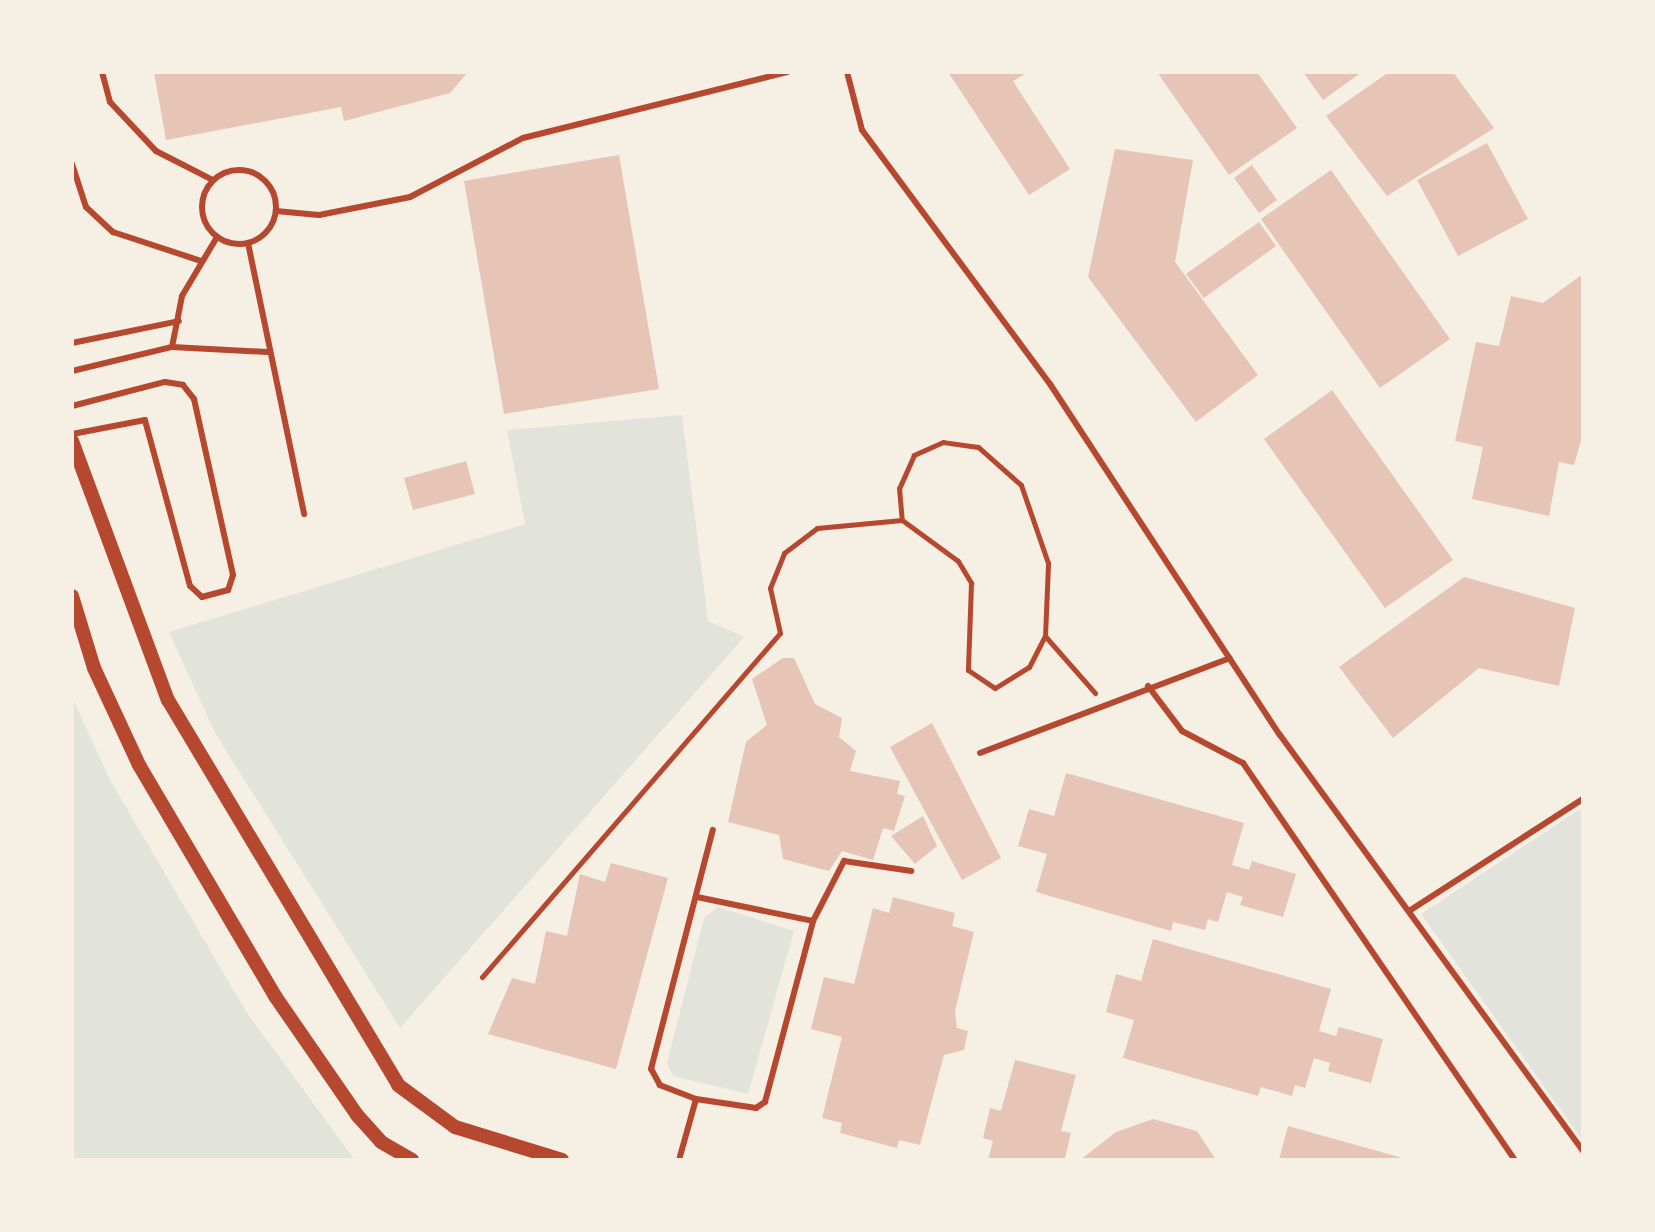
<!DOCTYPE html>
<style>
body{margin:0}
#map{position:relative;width:1655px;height:1232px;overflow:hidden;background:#f6efe4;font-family:"PT Sans Narrow",sans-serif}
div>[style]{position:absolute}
.green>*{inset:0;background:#e2e4dc}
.building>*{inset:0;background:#e6c5b7}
.path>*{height:5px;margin:-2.5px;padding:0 2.5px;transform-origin:2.5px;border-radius:2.5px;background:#b5482f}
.service>*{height:6px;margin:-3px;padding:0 3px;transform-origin:3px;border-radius:3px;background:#b5482f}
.service>.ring{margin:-3px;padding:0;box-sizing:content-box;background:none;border:6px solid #b5482f;border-radius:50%}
.tertiary>*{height:14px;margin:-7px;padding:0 7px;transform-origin:7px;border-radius:7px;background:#b5482f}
span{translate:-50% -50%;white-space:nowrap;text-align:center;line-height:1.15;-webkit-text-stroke:6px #f6efe4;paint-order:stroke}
.frame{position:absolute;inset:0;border:74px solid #f6efe4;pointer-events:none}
</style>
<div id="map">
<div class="green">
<i style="clip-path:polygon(682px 415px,708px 621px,744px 637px,400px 1028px,215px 733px,169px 632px,525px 524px,507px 430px)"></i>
<i style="clip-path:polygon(72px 697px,110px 780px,247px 1013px,355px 1160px,72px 1160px)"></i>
<i style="clip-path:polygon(1583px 807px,1583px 1141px,1421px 914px)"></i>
<i style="clip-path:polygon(718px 907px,794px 931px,748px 1094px,673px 1076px,667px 1063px,704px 918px)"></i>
</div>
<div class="building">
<i style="clip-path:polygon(154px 72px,468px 72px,450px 93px,344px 121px,341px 107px,166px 140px)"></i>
<i style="clip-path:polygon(948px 72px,1028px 72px,1013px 81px,1070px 169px,1029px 195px)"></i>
<i style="clip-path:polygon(1157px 72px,1257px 72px,1297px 128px,1229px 175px)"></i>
<i style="clip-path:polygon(1303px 72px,1362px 72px,1323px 100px)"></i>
<i style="clip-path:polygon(1389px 72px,1453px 72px,1494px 128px,1387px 196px,1326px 116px)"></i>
<i style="clip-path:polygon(1487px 143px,1528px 219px,1458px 256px,1417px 180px)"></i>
<i style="clip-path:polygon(1115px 149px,1193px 160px,1175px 262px,1258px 375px,1196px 422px,1088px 277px)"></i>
<i style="clip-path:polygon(619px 155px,659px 389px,504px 414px,464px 181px)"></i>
<i style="clip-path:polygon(1252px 165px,1277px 200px,1259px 213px,1234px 178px)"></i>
<i style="clip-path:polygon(1331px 170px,1450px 339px,1380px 388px,1261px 219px)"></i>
<i style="clip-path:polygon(1259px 222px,1276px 246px,1204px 298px,1186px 274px)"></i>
<i style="clip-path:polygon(1583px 274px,1583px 434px,1574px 465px,1559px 462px,1549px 516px,1472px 499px,1483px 447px,1455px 441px,1476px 342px,1499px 346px,1511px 296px,1543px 303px)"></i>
<i style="clip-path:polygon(1332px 390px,1453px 560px,1385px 608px,1264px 439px)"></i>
<i style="clip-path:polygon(466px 461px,475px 494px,413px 510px,404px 478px)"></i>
<i style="clip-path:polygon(1464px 577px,1575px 608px,1559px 686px,1479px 668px,1393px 738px,1339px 667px)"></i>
<i style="clip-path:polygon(783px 658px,794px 658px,815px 704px,842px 718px,839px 737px,856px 751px,850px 771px,900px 781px,897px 794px,905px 796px,894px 831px,883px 828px,873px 860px,842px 851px,829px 871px,783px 859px,779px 835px,728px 822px,746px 742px,767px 725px,752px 679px)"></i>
<i style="clip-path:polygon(932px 723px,1001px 858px,962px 880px,890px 747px)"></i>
<i style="clip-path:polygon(1066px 773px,1244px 823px,1232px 865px,1249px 870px,1252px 861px,1296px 874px,1283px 917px,1240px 905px,1243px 897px,1227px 892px,1218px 922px,1208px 919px,1205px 930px,1173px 922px,1171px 931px,1036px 892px,1047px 854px,1018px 846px,1029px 809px,1054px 816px)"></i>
<i style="clip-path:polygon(923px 816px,937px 846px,915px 864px,891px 836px)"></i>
<i style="clip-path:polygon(611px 863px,668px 878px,616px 1069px,488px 1034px,512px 978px,535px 984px,546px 931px,567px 936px,580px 874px,605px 882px)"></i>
<i style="clip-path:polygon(893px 897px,955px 913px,952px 926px,974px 932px,955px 1011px,957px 1028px,968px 1031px,964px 1050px,944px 1055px,920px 1145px,899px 1140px,897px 1148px,840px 1133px,842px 1123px,822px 1118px,842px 1037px,811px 1029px,824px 977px,854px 984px,873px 908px,889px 913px)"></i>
<i style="clip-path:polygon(1153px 939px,1331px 989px,1319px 1031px,1336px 1036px,1339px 1027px,1383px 1039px,1371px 1083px,1328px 1071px,1330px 1063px,1314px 1058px,1305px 1088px,1295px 1085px,1292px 1096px,1261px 1087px,1258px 1096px,1123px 1058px,1134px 1020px,1106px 1012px,1116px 974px,1141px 981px)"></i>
<i style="clip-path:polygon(1015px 1060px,1076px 1075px,1061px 1131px,1071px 1133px,1065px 1158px,988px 1160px,993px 1141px,983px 1138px,990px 1108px,1001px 1111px)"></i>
<i style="clip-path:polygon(1153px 1119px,1197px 1131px,1216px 1160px,1080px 1160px,1116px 1132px)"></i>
<i style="clip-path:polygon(1288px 1126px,1406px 1159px,1406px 1160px,1279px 1160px)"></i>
</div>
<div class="path">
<i style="left:1045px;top:636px;width:76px;rotate:48.7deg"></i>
<i style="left:482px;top:977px;width:455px;rotate:-49.1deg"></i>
<i style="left:780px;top:633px;width:46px;rotate:-102.5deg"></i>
<i style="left:770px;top:588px;width:38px;rotate:-68deg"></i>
<i style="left:784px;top:553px;width:41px;rotate:-37.1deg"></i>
<i style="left:817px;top:528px;width:85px;rotate:-5.4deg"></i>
<i style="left:902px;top:520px;width:69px;rotate:36.2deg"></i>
<i style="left:958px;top:561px;width:26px;rotate:59deg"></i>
<i style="left:971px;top:583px;width:87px;rotate:92deg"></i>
<i style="left:968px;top:670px;width:32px;rotate:34deg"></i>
<i style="left:995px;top:688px;width:40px;rotate:-32deg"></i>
<i style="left:1029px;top:667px;width:35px;rotate:-63deg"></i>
<i style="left:1045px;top:636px;width:73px;rotate:-87.6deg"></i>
<i style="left:1048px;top:563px;width:83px;rotate:-109.1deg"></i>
<i style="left:1021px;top:485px;width:57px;rotate:-138.5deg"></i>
<i style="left:978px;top:447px;width:35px;rotate:-172deg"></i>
<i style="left:943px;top:442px;width:32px;rotate:156deg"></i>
<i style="left:914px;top:455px;width:36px;rotate:114deg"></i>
<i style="left:899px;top:488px;width:32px;rotate:85deg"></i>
</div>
<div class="service">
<i style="left:102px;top:72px;width:31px;rotate:75deg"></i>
<i style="left:110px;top:102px;width:67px;rotate:46.8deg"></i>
<i style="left:156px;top:151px;width:64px;rotate:27deg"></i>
<i style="left:847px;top:72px;width:60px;rotate:75.5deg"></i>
<i style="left:862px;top:130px;width:316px;rotate:53.5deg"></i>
<i style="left:1050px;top:384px;width:420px;rotate:56.8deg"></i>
<i style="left:1280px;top:735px;width:515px;rotate:53.93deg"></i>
<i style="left:72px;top:164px;width:45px;rotate:72deg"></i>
<i style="left:86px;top:207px;width:37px;rotate:43deg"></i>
<i style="left:113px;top:232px;width:93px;rotate:18.2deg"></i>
<i class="ring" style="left:202px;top:170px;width:68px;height:68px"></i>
<i style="left:276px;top:211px;width:43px;rotate:5.3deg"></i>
<i style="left:319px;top:215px;width:93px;rotate:-11.2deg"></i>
<i style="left:410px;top:197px;width:127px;rotate:-27.6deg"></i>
<i style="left:523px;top:138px;width:272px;rotate:-14deg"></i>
<i style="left:248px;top:243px;width:277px;rotate:78.3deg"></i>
<i style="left:72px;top:343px;width:109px;rotate:-11.6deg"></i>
<i style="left:172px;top:347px;width:95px;rotate:3deg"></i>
<i style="left:72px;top:371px;width:103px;rotate:-13.5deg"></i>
<i style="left:172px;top:347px;width:52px;rotate:-78.9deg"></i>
<i style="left:182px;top:296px;width:69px;rotate:-59.3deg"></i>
<i style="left:72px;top:406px;width:96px;rotate:-14.5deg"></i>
<i style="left:165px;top:382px;width:18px;rotate:9deg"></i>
<i style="left:183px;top:385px;width:18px;rotate:52deg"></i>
<i style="left:194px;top:399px;width:180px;rotate:77.5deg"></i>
<i style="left:233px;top:575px;width:16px;rotate:108deg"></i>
<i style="left:228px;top:590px;width:27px;rotate:165deg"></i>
<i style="left:202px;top:597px;width:16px;rotate:-137deg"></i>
<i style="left:190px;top:586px;width:172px;rotate:-105.2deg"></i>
<i style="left:145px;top:420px;width:74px;rotate:169.1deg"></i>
<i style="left:1148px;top:686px;width:56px;rotate:52.9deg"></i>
<i style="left:1182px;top:731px;width:69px;rotate:27.7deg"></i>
<i style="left:1243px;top:763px;width:481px;rotate:55.6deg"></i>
<i style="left:980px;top:753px;width:267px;rotate:-20.8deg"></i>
<i style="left:697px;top:897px;width:118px;rotate:11.7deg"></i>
<i style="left:813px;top:921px;width:68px;rotate:-62.7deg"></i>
<i style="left:844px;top:861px;width:68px;rotate:8.5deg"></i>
<i style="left:1409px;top:911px;width:207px;rotate:-32.8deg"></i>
<i style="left:696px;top:1099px;width:61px;rotate:8.5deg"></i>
<i style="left:756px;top:1108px;width:11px;rotate:-34deg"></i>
<i style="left:765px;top:1102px;width:187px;rotate:-75.1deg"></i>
<i style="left:679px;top:1160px;width:63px;rotate:-74.4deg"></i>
<i style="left:696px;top:1099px;width:39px;rotate:-159deg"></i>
<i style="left:660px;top:1085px;width:18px;rotate:-119deg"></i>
<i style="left:651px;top:1069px;width:247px;rotate:-75.5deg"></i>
</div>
<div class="tertiary">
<i style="left:72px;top:441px;width:276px;rotate:69.7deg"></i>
<i style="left:168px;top:700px;width:448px;rotate:59.1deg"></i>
<i style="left:398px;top:1085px;width:71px;rotate:36.4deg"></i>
<i style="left:455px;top:1127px;width:112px;rotate:17.1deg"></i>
<i style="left:72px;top:596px;width:75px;rotate:73deg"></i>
<i style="left:94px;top:668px;width:107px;rotate:65.1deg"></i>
<i style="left:139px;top:765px;width:268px;rotate:59.5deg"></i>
<i style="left:275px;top:996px;width:145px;rotate:55.4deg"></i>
<i style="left:357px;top:1115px;width:36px;rotate:48deg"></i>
<i style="left:381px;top:1142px;width:36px;rotate:30deg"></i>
</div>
<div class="frame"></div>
</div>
